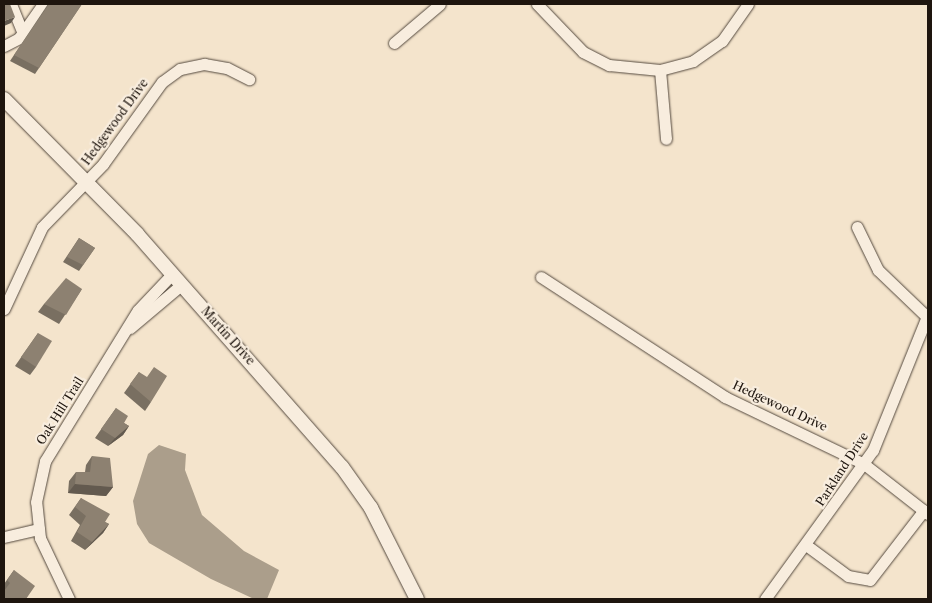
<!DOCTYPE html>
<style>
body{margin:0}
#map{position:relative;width:932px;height:603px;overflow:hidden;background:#f4e4cc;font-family:"Libre Caslon Text",serif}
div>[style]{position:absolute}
.water>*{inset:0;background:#ab9e8b}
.roads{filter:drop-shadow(0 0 1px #54493e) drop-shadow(0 0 1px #54493e)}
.minor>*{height:11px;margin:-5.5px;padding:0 5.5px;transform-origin:5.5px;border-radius:5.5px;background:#f8edde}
.tertiary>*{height:14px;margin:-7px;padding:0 7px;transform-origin:7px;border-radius:7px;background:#f8edde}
.wall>*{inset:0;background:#796f61}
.shaded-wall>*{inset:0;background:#635a4f}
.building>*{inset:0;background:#8d8171}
span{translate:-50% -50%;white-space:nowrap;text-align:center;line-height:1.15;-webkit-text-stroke:4.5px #f8edde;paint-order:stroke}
.street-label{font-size:12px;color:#1e150e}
.frame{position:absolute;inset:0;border:5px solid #1e150e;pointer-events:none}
</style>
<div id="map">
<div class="water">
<i style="clip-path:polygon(159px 445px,186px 454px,185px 470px,202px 515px,244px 551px,279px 570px,267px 599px,254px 599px,211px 579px,149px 543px,137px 524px,133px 501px,148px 454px)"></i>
</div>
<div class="roads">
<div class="minor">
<i style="left:11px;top:4px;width:31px;rotate:68deg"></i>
<i style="left:537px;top:4px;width:66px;rotate:46.2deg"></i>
<i style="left:583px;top:52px;width:29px;rotate:27deg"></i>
<i style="left:609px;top:65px;width:51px;rotate:5.6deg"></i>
<i style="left:660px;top:70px;width:34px;rotate:-15deg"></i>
<i style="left:693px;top:61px;width:35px;rotate:-35deg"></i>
<i style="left:722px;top:41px;width:45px;rotate:-54.9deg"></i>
<i style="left:394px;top:43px;width:60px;rotate:-40.3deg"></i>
<i style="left:4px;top:46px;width:17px;rotate:-28deg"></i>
<i style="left:19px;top:38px;width:42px;rotate:-54.8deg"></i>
<i style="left:660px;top:70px;width:69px;rotate:85deg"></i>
<i style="left:857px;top:227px;width:48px;rotate:64deg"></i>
<i style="left:878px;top:270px;width:69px;rotate:43.8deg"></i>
<i style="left:541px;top:277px;width:220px;rotate:33.1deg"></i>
<i style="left:725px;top:397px;width:154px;rotate:25.7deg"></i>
<i style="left:864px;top:464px;width:81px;rotate:38deg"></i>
<i style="left:4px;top:309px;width:90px;rotate:-65.1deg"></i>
<i style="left:42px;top:227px;width:88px;rotate:-45.9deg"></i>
<i style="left:103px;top:164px;width:101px;rotate:-54.3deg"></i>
<i style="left:162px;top:82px;width:22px;rotate:-36deg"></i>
<i style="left:180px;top:69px;width:25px;rotate:-12deg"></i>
<i style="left:204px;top:64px;width:23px;rotate:10deg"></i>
<i style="left:227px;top:68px;width:25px;rotate:27deg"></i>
<i style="left:130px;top:328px;width:67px;rotate:-40.1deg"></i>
<i style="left:4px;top:537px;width:36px;rotate:-13deg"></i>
<i style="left:806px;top:545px;width:52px;rotate:36.4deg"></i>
<i style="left:848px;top:576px;width:22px;rotate:10deg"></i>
<i style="left:870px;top:580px;width:88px;rotate:-52.4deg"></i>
<i style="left:69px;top:599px;width:68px;rotate:-115.4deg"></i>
<i style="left:40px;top:538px;width:36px;rotate:-96deg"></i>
<i style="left:36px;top:502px;width:42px;rotate:-77.6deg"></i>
<i style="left:45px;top:461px;width:177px;rotate:-58.4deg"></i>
<i style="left:138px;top:310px;width:50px;rotate:-46.6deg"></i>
<i style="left:765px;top:599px;width:184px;rotate:-54.1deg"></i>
<i style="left:873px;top:450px;width:147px;rotate:-68deg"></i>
</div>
<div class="tertiary">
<i style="left:4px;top:99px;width:190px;rotate:45.4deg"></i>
<i style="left:137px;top:234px;width:310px;rotate:48.7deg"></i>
<i style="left:342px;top:467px;width:50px;rotate:54.7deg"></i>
<i style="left:371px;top:508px;width:102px;rotate:63.2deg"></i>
</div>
</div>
<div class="wall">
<i style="clip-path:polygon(48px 4px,82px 4px,35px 74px,10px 61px)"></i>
<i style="clip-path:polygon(79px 238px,95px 248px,79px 271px,63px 262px)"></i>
<i style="clip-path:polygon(82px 289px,59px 324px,38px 312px,44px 304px)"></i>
<i style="clip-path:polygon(38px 333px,36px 367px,30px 375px,15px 366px)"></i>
<i style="clip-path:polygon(139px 372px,151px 402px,145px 411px,124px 393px)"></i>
<i style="clip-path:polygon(116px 408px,124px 423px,129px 426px,123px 435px,108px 446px,95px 438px)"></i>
<i style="clip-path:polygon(92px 456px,113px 487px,106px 496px,68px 493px,69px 481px,76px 472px,85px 472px,86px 465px)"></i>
<i style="clip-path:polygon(81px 498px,105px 522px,109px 524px,103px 533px,85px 550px,71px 541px,80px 525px,69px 515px)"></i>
<i style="clip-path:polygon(14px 570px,26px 599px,4px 599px,4px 584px)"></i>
</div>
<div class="shaded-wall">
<i style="clip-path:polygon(15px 17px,11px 23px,4px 26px,4px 21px)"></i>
<i style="clip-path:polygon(129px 426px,123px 435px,108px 446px,115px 438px)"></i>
<i style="clip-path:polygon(75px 484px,113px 487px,106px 496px,68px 493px)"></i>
<i style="clip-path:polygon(109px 524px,103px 533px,85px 550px,92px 542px)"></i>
</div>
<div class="building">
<i style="clip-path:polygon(4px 4px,10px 4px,15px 17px,4px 21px)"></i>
<i style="clip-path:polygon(49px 4px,82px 4px,39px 68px,14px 55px)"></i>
<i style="clip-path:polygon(79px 238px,95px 248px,83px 265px,67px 257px)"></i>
<i style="clip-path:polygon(66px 278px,82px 289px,66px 315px,44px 304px)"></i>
<i style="clip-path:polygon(38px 333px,52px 341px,36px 367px,21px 357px)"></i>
<i style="clip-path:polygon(154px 367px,167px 376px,151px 402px,130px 384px,139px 372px,147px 377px)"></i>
<i style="clip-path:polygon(116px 408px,128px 416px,124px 423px,129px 426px,115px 438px,101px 429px)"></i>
<i style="clip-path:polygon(92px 456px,110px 458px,113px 487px,75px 484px,76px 472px,90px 472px)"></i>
<i style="clip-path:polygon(81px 498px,110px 514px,105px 522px,109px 524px,92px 542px,77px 532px,86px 516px,75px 507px)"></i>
<i style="clip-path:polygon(14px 570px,35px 586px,26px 599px,4px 599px,4px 591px,10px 583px,7px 580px)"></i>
</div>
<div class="street-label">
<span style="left:115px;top:122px;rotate:-54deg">Hedgewood Drive</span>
<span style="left:228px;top:336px;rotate:48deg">Martin Drive</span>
<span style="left:780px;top:406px;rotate:25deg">Hedgewood Drive</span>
<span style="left:60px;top:411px;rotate:-58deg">Oak Hill Trail</span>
<span style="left:842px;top:469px;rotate:-57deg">Parkland Drive</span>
</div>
<div class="frame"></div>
</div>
